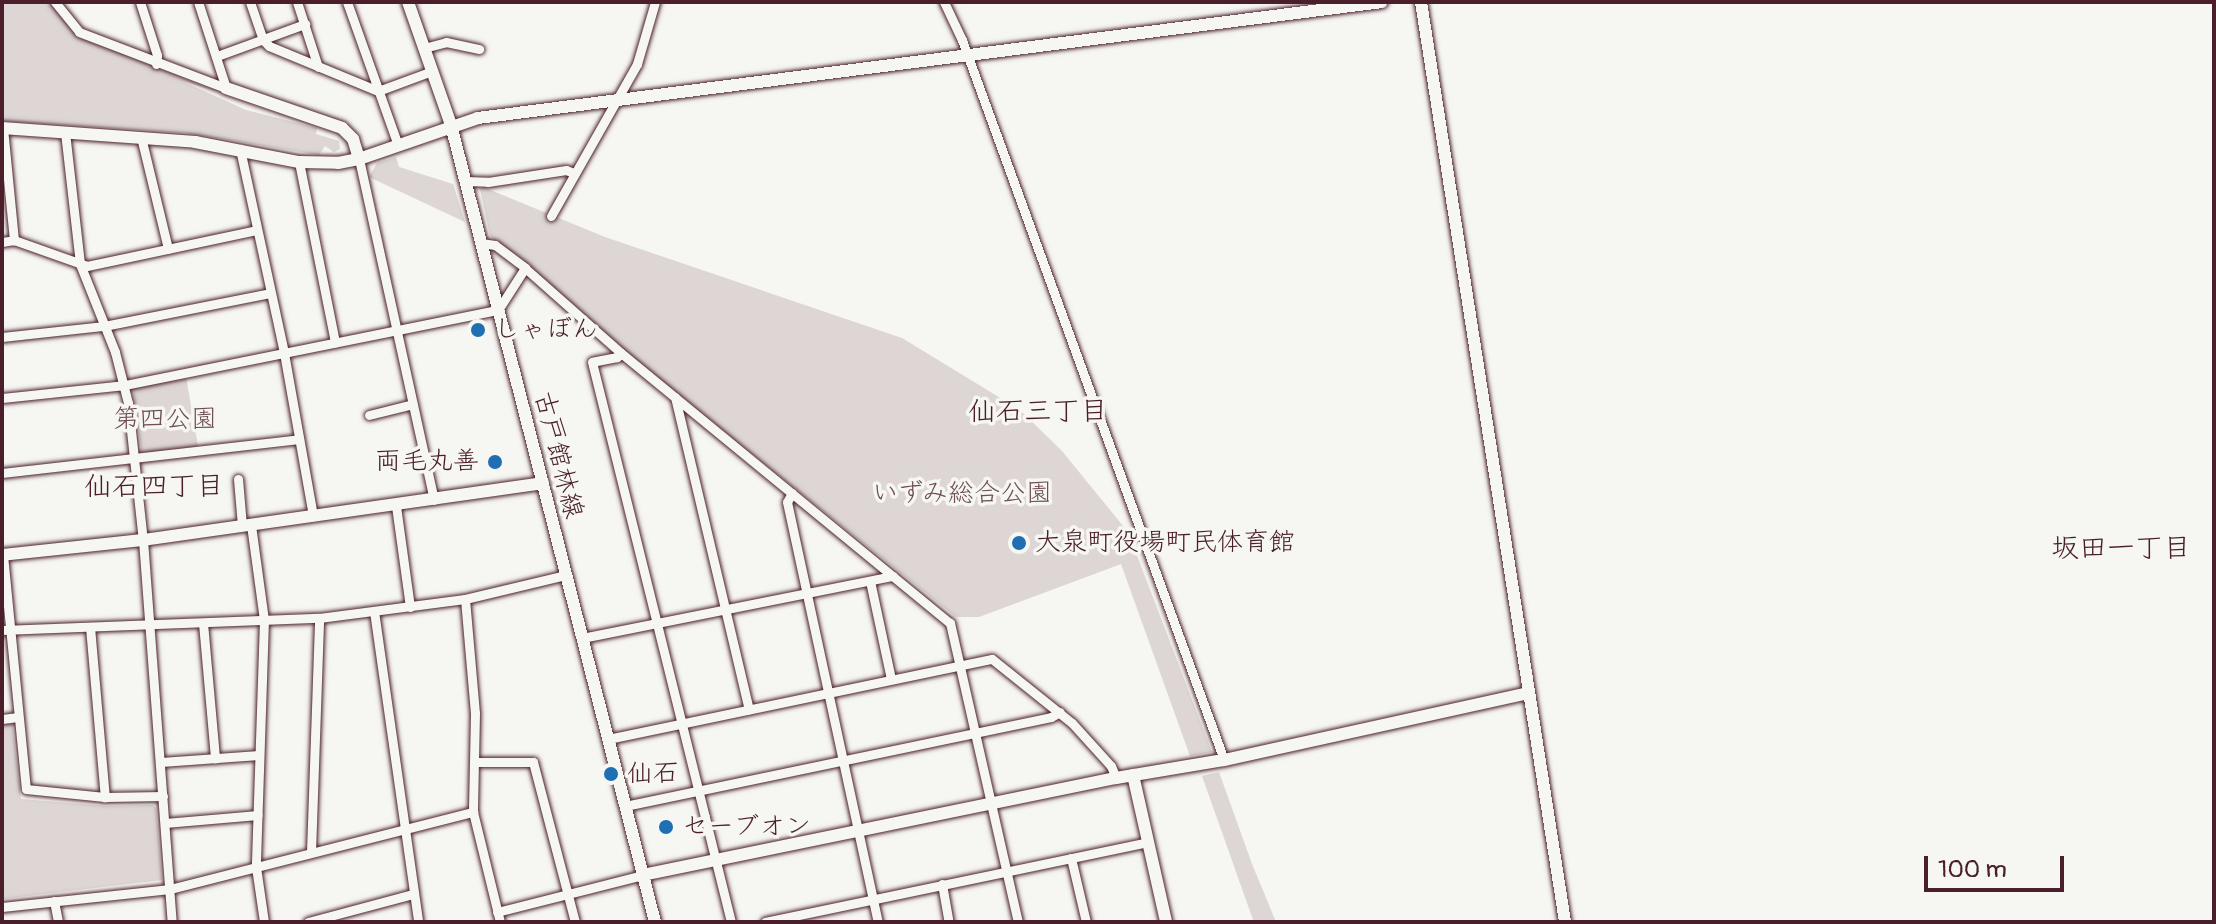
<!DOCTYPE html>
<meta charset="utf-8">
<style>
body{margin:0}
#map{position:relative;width:2216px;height:924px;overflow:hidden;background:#f6f6f2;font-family:Pangolin,"Klee One",sans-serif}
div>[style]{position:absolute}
.green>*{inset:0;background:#ddd6d5}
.roads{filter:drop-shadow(0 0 2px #4a1f2b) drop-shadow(0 0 2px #4a1f2b)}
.street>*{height:9px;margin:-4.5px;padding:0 4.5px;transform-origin:4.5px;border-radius:4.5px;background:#f6f6f2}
.secondary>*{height:12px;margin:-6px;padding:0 6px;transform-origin:6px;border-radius:6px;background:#f6f6f2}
.dots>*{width:22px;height:22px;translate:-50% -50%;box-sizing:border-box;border:4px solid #f6f6f2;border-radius:50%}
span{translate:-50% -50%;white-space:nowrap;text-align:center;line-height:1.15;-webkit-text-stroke:7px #f6f6f2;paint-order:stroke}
.poi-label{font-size:26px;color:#4a1f2b}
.left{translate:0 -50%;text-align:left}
.right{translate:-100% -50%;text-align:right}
.park-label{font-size:26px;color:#6f4d56}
.street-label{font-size:26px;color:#4a1f2b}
.neighbourhood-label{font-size:28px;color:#4a1f2b}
.frame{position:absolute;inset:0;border:4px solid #4a1f2b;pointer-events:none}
.scale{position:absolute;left:1924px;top:856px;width:140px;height:36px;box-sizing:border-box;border:4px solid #4a1f2b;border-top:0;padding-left:10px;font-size:24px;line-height:28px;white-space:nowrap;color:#4a1f2b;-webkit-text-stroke:6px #f6f6f2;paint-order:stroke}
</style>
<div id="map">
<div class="green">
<i style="clip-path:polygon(2px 2px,49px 2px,79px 37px,221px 93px,182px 81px,246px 110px,317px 128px,316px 134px,339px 141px,340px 149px,334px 152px,325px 146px,319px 155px,186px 133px,2px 121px)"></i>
<i style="clip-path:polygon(396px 157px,399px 167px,453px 184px,465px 222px,369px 177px,377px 163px)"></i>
<i style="clip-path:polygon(483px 187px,605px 237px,902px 338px,1020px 410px,1062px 451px,1128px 532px,1212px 752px,1190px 756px,1121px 564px,979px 617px,956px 617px,632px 358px,490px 236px,480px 189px)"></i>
<i style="clip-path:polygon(186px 377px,198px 446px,142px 454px,133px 388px)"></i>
<i style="clip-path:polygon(2px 724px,12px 724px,21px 799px,106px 806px,153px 805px,156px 808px,162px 880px,2px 899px)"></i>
<i style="clip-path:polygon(1219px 772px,1252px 864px,1276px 922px,1254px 922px,1252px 917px,1202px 776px)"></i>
</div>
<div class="roads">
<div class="street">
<i style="left:55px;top:2px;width:38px;rotate:51deg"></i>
<i style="left:79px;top:32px;width:157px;rotate:20.9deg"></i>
<i style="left:226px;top:88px;width:90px;rotate:-108deg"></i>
<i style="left:140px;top:2px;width:56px;rotate:72.2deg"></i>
<i style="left:157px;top:55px;width:9px;rotate:96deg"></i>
<i style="left:250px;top:2px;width:40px;rotate:71.1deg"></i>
<i style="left:263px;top:40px;width:8px;rotate:45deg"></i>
<i style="left:269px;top:46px;width:118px;rotate:22.4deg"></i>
<i style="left:378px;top:91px;width:58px;rotate:-20.3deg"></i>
<i style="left:297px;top:2px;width:68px;rotate:72.1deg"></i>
<i style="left:347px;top:2px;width:152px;rotate:70.4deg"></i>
<i style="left:944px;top:2px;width:42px;rotate:64.7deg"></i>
<i style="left:962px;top:40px;width:766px;rotate:70deg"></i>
<i style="left:424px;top:48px;width:23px;rotate:-15deg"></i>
<i style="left:446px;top:42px;width:34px;rotate:12deg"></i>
<i style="left:217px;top:56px;width:94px;rotate:-20deg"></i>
<i style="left:3px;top:128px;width:113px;rotate:84.4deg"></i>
<i style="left:65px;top:132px;width:133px;rotate:83.5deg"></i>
<i style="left:80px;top:264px;width:95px;rotate:68.3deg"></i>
<i style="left:115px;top:352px;width:53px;rotate:75.7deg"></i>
<i style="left:128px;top:403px;width:138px;rotate:83.8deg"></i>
<i style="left:143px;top:540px;width:383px;rotate:85.7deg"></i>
<i style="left:141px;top:137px;width:115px;rotate:76.4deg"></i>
<i style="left:240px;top:149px;width:209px;rotate:77.8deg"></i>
<i style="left:284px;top:353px;width:166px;rotate:79.9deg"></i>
<i style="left:359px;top:159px;width:349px;rotate:77.6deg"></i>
<i style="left:299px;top:162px;width:184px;rotate:78.7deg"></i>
<i style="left:465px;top:181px;width:23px;rotate:2deg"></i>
<i style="left:488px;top:182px;width:79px;rotate:-8.7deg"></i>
<i style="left:566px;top:170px;width:9px;rotate:21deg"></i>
<i style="left:551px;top:216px;width:175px;rotate:-60.5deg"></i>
<i style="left:637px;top:64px;width:65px;rotate:-73.8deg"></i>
<i style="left:2px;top:242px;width:12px;rotate:-9deg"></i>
<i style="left:14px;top:240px;width:77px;rotate:19.6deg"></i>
<i style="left:87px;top:266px;width:173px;rotate:-12deg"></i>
<i style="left:481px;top:243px;width:14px;rotate:8deg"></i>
<i style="left:495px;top:245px;width:38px;rotate:37deg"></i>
<i style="left:525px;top:268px;width:128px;rotate:41.5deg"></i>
<i style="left:621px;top:353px;width:426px;rotate:39.4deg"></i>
<i style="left:950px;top:623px;width:307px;rotate:77.2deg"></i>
<i style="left:2px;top:337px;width:103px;rotate:-6.2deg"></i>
<i style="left:104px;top:326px;width:169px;rotate:-11.2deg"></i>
<i style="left:621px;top:353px;width:6px;rotate:135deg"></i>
<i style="left:617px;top:357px;width:25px;rotate:169deg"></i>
<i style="left:592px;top:362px;width:577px;rotate:76.06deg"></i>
<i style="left:675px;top:397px;width:321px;rotate:76.7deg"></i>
<i style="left:2px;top:398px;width:124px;rotate:-6deg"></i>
<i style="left:125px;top:385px;width:380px;rotate:-11.4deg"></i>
<i style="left:498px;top:310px;width:50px;rotate:-57.3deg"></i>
<i style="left:369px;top:415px;width:45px;rotate:-14deg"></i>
<i style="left:2px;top:473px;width:299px;rotate:-6.5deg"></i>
<i style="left:238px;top:479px;width:47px;rotate:85.1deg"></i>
<i style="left:792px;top:493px;width:10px;rotate:119deg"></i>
<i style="left:787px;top:502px;width:430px;rotate:77.8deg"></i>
<i style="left:396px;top:506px;width:102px;rotate:82.1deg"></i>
<i style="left:251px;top:525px;width:96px;rotate:82.2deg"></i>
<i style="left:264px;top:620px;width:247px;rotate:91.9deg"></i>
<i style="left:256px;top:867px;width:56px;rotate:81.7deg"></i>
<i style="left:3px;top:555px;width:235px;rotate:84.4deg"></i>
<i style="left:26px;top:789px;width:79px;rotate:5.8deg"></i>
<i style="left:105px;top:797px;width:58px;rotate:-1deg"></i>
<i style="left:870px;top:581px;width:100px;rotate:77.9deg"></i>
<i style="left:465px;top:599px;width:114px;rotate:85deg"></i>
<i style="left:475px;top:713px;width:99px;rotate:91.2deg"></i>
<i style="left:473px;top:812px;width:113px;rotate:76.2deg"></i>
<i style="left:374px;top:611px;width:314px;rotate:81.9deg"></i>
<i style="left:203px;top:623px;width:136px;rotate:84.9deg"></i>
<i style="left:90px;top:627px;width:171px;rotate:85deg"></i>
<i style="left:2px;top:630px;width:317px;rotate:-2.2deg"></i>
<i style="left:319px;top:618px;width:147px;rotate:-7.4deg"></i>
<i style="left:465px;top:599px;width:104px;rotate:-13.4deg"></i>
<i style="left:582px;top:638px;width:317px;rotate:-11.3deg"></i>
<i style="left:2px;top:719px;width:16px;rotate:-7deg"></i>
<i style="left:608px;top:739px;width:392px;rotate:-11.8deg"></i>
<i style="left:992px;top:659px;width:102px;rotate:38.7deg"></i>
<i style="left:1072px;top:723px;width:58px;rotate:47.8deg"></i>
<i style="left:1111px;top:766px;width:13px;rotate:67deg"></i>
<i style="left:161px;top:762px;width:98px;rotate:-4.1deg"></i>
<i style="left:475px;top:762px;width:58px"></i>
<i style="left:533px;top:762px;width:165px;rotate:75.3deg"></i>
<i style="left:625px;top:806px;width:435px;rotate:-11.8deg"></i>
<i style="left:1051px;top:717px;width:10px;rotate:-29deg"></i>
<i style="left:165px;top:823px;width:93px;rotate:-4.9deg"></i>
<i style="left:311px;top:852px;width:234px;rotate:-88deg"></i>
<i style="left:1071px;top:858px;width:66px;rotate:76.8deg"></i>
<i style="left:942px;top:884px;width:39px;rotate:80deg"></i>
<i style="left:54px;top:901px;width:21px;rotate:79deg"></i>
<i style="left:2px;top:907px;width:169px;rotate:-6.1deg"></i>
<i style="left:170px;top:889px;width:313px;rotate:-14.3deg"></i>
<i style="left:497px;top:912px;width:151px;rotate:-14.2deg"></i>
<i style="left:308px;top:922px;width:109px;rotate:-14.9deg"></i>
<i style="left:765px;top:922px;width:391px;rotate:-11.8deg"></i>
</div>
<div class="secondary">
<i style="left:408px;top:2px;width:130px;rotate:70.7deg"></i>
<i style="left:451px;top:125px;width:823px;rotate:75.64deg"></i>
<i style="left:1421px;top:2px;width:931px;rotate:81.1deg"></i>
<i style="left:226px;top:88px;width:123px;rotate:19deg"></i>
<i style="left:342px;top:128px;width:16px;rotate:45deg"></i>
<i style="left:353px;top:139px;width:21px;rotate:73deg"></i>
<i style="left:2px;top:128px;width:194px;rotate:4.1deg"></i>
<i style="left:195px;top:142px;width:106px;rotate:10.9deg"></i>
<i style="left:299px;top:162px;width:39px;rotate:1deg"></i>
<i style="left:338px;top:163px;width:21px;rotate:-11deg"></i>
<i style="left:359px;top:159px;width:126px;rotate:-19deg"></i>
<i style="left:478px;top:118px;width:911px;rotate:-7.31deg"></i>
<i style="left:2px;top:555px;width:142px;rotate:-6.1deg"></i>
<i style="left:143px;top:540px;width:404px;rotate:-8.1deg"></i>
<i style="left:1133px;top:775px;width:151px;rotate:77.3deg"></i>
<i style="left:643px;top:875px;width:483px;rotate:-11.6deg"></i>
<i style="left:1116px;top:778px;width:109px;rotate:-9.5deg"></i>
<i style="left:1224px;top:760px;width:311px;rotate:-12.4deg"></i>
</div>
</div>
<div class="dots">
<i style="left:478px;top:330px;background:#1f6fb2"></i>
<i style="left:495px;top:462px;background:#1f6fb2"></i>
<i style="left:1019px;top:543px;background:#1f6fb2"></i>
<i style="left:611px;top:774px;background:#1f6fb2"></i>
<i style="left:666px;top:827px;background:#1f6fb2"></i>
</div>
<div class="poi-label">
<span class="left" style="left:494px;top:330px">しゃぼん</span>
<span class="right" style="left:479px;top:462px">両毛丸善</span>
<span class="left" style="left:1035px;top:543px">大泉町役場町民体育館</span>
<span class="left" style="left:627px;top:774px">仙石</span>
<span class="left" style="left:682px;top:827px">セーブオン</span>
</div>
<div class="park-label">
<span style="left:165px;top:420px">第四公園</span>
<span style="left:962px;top:494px">いずみ総合公園</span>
</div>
<div class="street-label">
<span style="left:558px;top:455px;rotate:76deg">古戸館林線</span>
</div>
<div class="neighbourhood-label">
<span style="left:1038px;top:412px">仙石三丁目</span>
<span style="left:154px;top:487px">仙石四丁目</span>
<span style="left:2121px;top:549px">坂田一丁目</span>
</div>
<div class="frame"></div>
<div class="scale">100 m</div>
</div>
